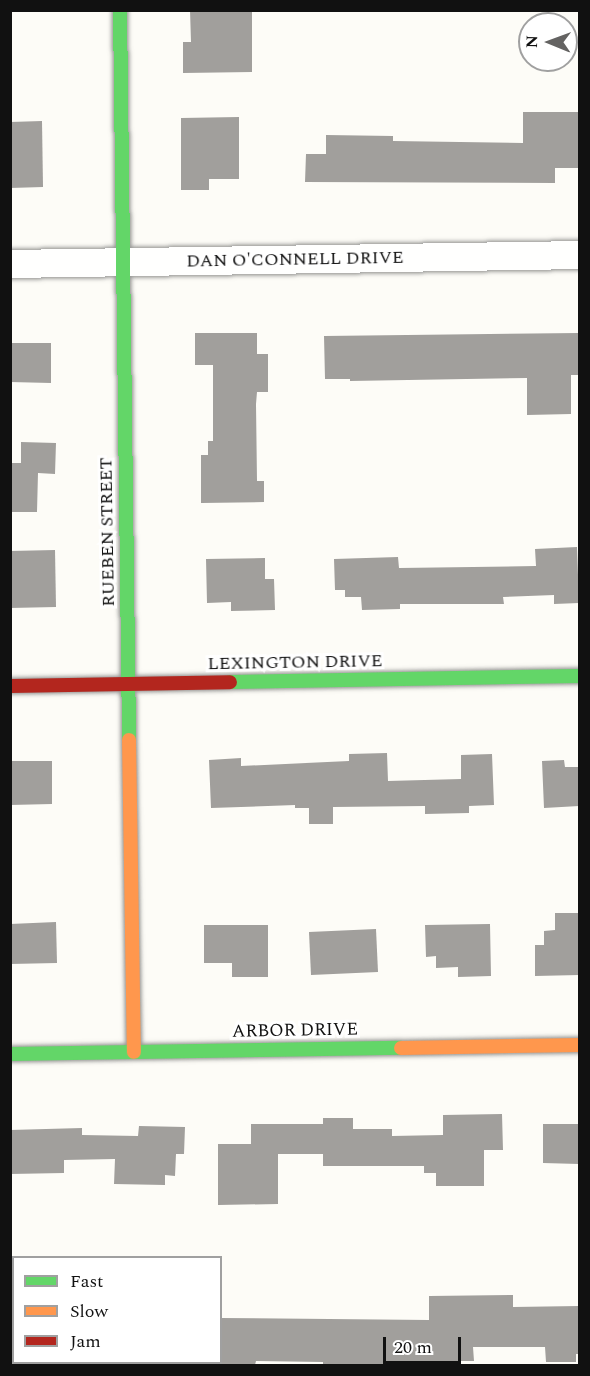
<!DOCTYPE html>
<style>
body{margin:0}
#map{position:relative;width:590px;height:1376px;overflow:hidden;background:#fdfcf7;font-family:Spectral,serif}
div>[style]{position:absolute}
.building>*{inset:0;background:#a19f9c}
.roads{filter:drop-shadow(0 0 2px #979795) drop-shadow(0 0 2px #979795)}
.street>*{height:28px;margin:-14px;padding:0 14px;transform-origin:14px;border-radius:14px;background:#fffffe}
.fast>*{height:14px;margin:-7px;padding:0 7px;transform-origin:7px;border-radius:7px;background:#63d668}
.slow>*{height:14px;margin:-7px;padding:0 7px;transform-origin:7px;border-radius:7px;background:#ff974d}
.jam>*{height:14px;margin:-7px;padding:0 7px;transform-origin:7px;border-radius:7px;background:#b3261e}
span{translate:-50% -50%;white-space:nowrap;text-align:center;line-height:1.15;-webkit-text-stroke:6px #fff;paint-order:stroke}
.street-label{font-size:18px;color:#111}
.frame{position:absolute;inset:0;border:12px solid #111;pointer-events:none}
.legend{position:absolute;left:12px;top:1256px;width:210px;height:108px;box-sizing:border-box;background:#fff;border:2px solid #a0a0a0;margin:0;padding:8px 10px;list-style:none;font-size:18px;color:#111}
.legend li{display:flex;align-items:center;gap:12px;height:30px}
.legend b{width:30px;border:2px solid #a0a0a0}
.north{position:absolute;left:518px;top:12px;width:60px;height:60px;box-sizing:border-box;background:#fff;border:2px solid #a0a0a0;border-radius:50%;rotate:271deg;font-size:16px;font-weight:700;line-height:24px;text-align:center;color:#111}
.north::after{content:'';display:block;margin:auto;width:21px;height:27px;background:#646362;clip-path:polygon(50% 0,100% 100%,50% 72%,0 100%)}
.scale{position:absolute;left:383px;top:1337px;width:78px;height:27px;box-sizing:border-box;border:3px solid #111;border-top:0;padding-left:8px;font-size:18px;line-height:21px;white-space:nowrap;color:#111;-webkit-text-stroke:4px #fff;paint-order:stroke}
</style>
<div id="map">
<div class="building">
<i style="clip-path:polygon(190px 10px,252px 10px,252px 72px,183px 73px,183px 42px,191px 42px)"></i>
<i style="clip-path:polygon(523px 112px,579px 112px,579px 168px,555px 168px,555px 183px,305px 182px,306px 154px,326px 154px,326px 135px,393px 136px,393px 141px,523px 143px)"></i>
<i style="clip-path:polygon(239px 117px,239px 179px,209px 179px,209px 190px,181px 190px,181px 118px)"></i>
<i style="clip-path:polygon(42px 121px,43px 187px,10px 188px,10px 122px)"></i>
<i style="clip-path:polygon(195px 333px,257px 333px,257px 354px,268px 354px,268px 392px,257px 392px,256px 404px,257px 481px,264px 481px,264px 502px,201px 503px,201px 455px,208px 455px,208px 441px,213px 441px,213px 365px,195px 365px)"></i>
<i style="clip-path:polygon(579px 333px,579px 375px,571px 375px,571px 414px,527px 415px,527px 378px,350px 381px,350px 379px,325px 379px,324px 336px)"></i>
<i style="clip-path:polygon(10px 343px,51px 343px,51px 383px,10px 382px)"></i>
<i style="clip-path:polygon(21px 442px,56px 443px,55px 474px,38px 473px,37px 512px,10px 512px,10px 463px,21px 463px)"></i>
<i style="clip-path:polygon(577px 547px,579px 603px,554px 604px,554px 595px,503px 597px,504px 604px,400px 604px,400px 609px,362px 610px,361px 597px,345px 597px,345px 590px,335px 590px,334px 559px,398px 557px,399px 568px,536px 566px,535px 549px)"></i>
<i style="clip-path:polygon(55px 550px,56px 607px,10px 608px,10px 551px)"></i>
<i style="clip-path:polygon(265px 558px,265px 579px,274px 579px,275px 610px,231px 611px,231px 602px,207px 603px,206px 559px)"></i>
<i style="clip-path:polygon(387px 753px,388px 781px,461px 779px,461px 755px,492px 754px,494px 805px,469px 806px,469px 813px,425px 814px,425px 806px,333px 807px,333px 824px,309px 824px,309px 808px,295px 808px,295px 805px,211px 808px,209px 760px,241px 758px,241px 766px,349px 761px,349px 754px)"></i>
<i style="clip-path:polygon(564px 760px,565px 767px,579px 767px,579px 806px,544px 808px,542px 761px)"></i>
<i style="clip-path:polygon(10px 761px,52px 761px,52px 804px,10px 805px)"></i>
<i style="clip-path:polygon(555px 913px,579px 913px,579px 975px,535px 976px,535px 945px,544px 945px,544px 931px,555px 930px)"></i>
<i style="clip-path:polygon(56px 922px,57px 963px,10px 964px,10px 924px)"></i>
<i style="clip-path:polygon(490px 924px,491px 976px,458px 977px,458px 967px,436px 968px,436px 956px,426px 957px,425px 925px)"></i>
<i style="clip-path:polygon(204px 925px,268px 925px,268px 977px,232px 977px,232px 963px,204px 963px)"></i>
<i style="clip-path:polygon(376px 929px,378px 972px,311px 975px,309px 932px)"></i>
<i style="clip-path:polygon(502px 1114px,503px 1150px,484px 1150px,484px 1186px,436px 1186px,436px 1173px,424px 1173px,424px 1166px,323px 1166px,323px 1154px,278px 1154px,278px 1204px,218px 1205px,218px 1144px,251px 1144px,251px 1124px,323px 1124px,323px 1118px,353px 1118px,353px 1129px,392px 1129px,392px 1136px,443px 1135px,443px 1115px)"></i>
<i style="clip-path:polygon(543px 1124px,579px 1124px,579px 1164px,543px 1163px)"></i>
<i style="clip-path:polygon(139px 1126px,185px 1127px,184px 1154px,176px 1154px,175px 1176px,165px 1175px,165px 1185px,114px 1184px,115px 1159px,64px 1160px,64px 1173px,10px 1174px,10px 1130px,82px 1128px,82px 1135px,138px 1136px)"></i>
<i style="clip-path:polygon(513px 1295px,513px 1307px,579px 1306px,579px 1354px,576px 1354px,576px 1362px,546px 1362px,545px 1347px,473px 1347px,474px 1361px,404px 1361px,404px 1365px,323px 1365px,323px 1362px,256px 1361px,255px 1365px,220px 1365px,220px 1318px,429px 1320px,429px 1296px)"></i>
</div>
<div class="roads">
<div class="street">
<i style="left:10px;top:264px;width:570px;rotate:-0.9deg"></i>
</div>
<div class="fast">
<i style="left:120px;top:10px;width:730px;rotate:89.29deg"></i>
<i style="left:230px;top:682px;width:350px;rotate:-1deg"></i>
<i style="left:10px;top:1054px;width:391px;rotate:-0.9deg"></i>
</div>
<div class="slow">
<i style="left:129px;top:740px;width:312px;rotate:89.1deg"></i>
<i style="left:401px;top:1048px;width:179px;rotate:-1deg"></i>
</div>
<div class="jam">
<i style="left:10px;top:686px;width:220px;rotate:-1deg"></i>
</div>
</div>
<div class="street-label">
<span style="left:295px;top:260px;rotate:-1deg">DAN O'CONNELL DRIVE</span>
<span style="left:108px;top:532px;rotate:-91deg">RUEBEN STREET</span>
<span style="left:295px;top:663px;rotate:-1deg">LEXINGTON DRIVE</span>
<span style="left:295px;top:1031px;rotate:-1deg">ARBOR DRIVE</span>
</div>
<div class="frame"></div>
<ul class="legend">
<li><b style="height:8px;background:#63d668"></b>Fast</li>
<li><b style="height:8px;background:#ff974d"></b>Slow</li>
<li><b style="height:8px;background:#b3261e"></b>Jam</li>
</ul>
<div class="north">N</div>
<div class="scale">20 m</div>
</div>
